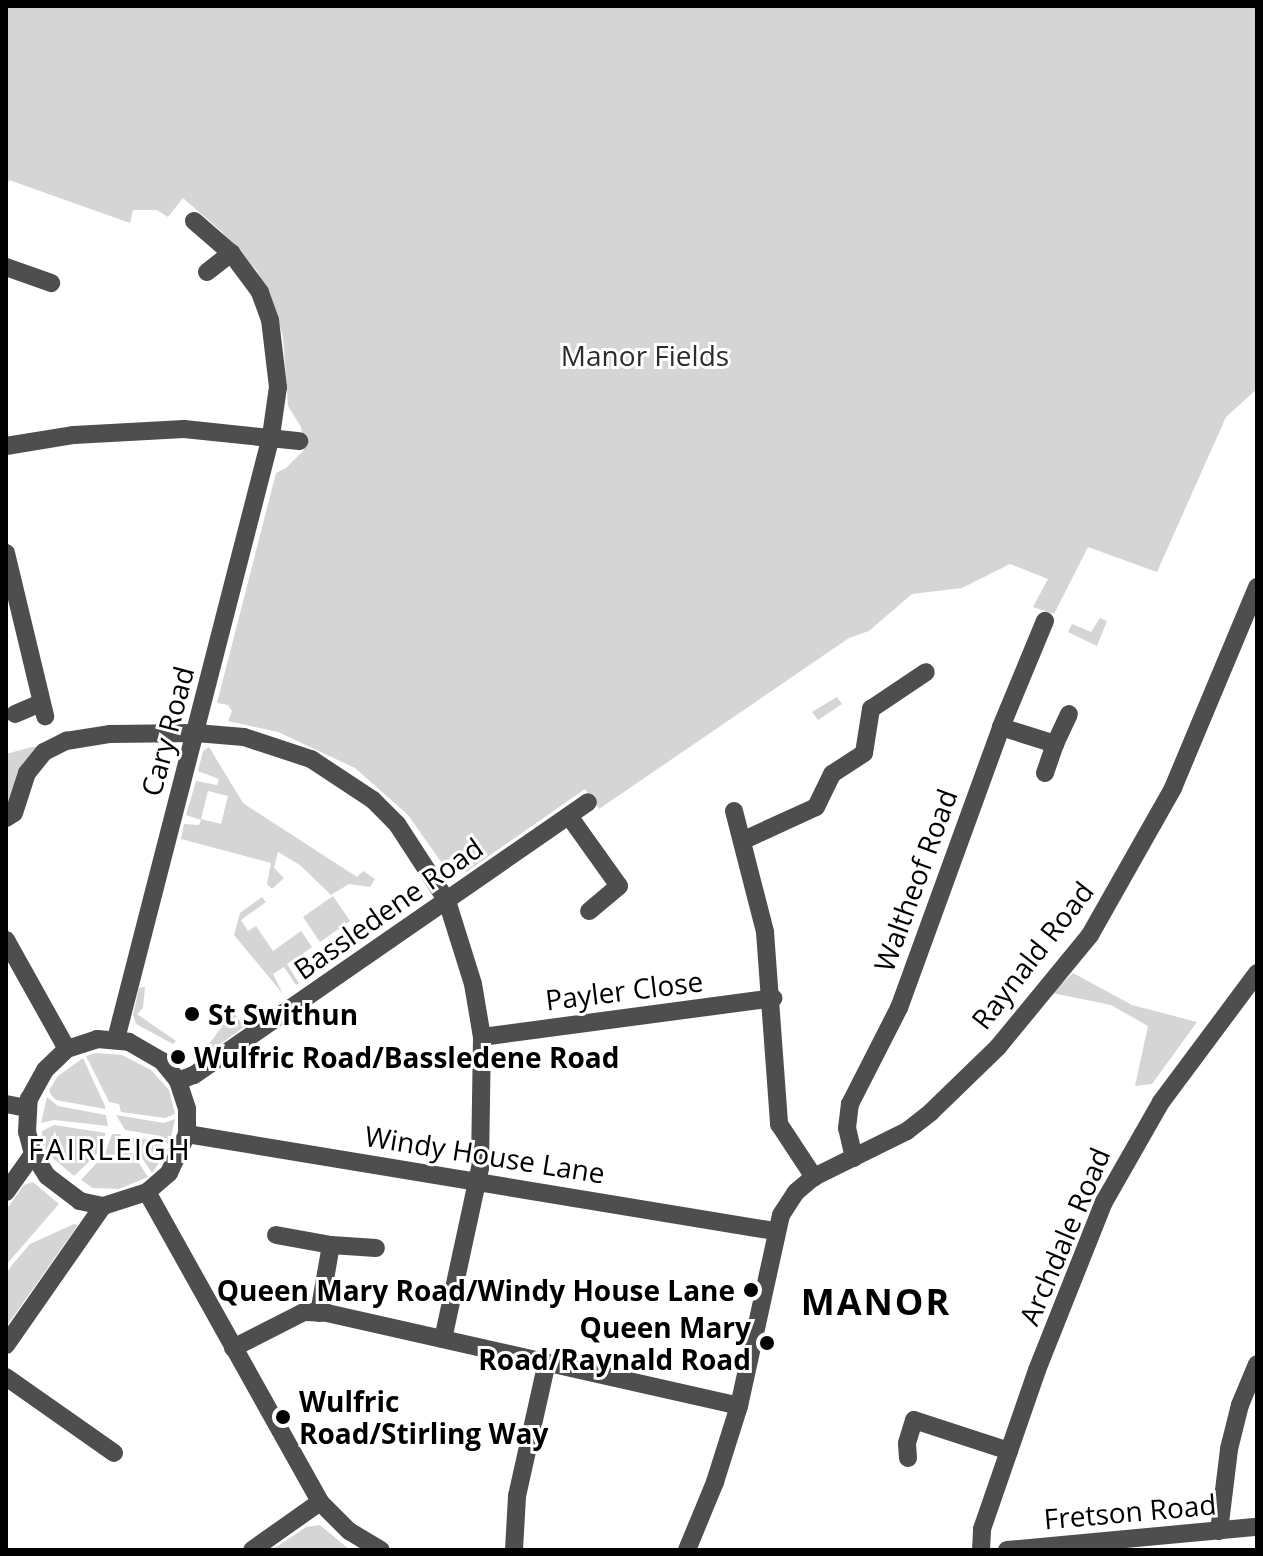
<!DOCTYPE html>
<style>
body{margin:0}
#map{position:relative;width:1263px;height:1556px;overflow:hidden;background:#fff;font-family:"Open Sans",sans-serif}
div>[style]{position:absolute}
.green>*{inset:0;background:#d5d5d5}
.minor>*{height:18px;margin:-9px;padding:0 9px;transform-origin:9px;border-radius:9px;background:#4e4e4e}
.dots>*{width:22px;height:22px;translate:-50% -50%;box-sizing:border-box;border:4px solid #fff;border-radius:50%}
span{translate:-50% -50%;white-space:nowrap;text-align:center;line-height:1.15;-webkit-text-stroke:6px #fff;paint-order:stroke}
.park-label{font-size:28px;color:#2c2c2c}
.street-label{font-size:28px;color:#000}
.poi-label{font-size:28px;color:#000;font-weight:700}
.left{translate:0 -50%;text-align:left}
.right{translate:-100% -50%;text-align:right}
.neighbourhood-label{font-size:30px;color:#000;letter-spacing:2px}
.district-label{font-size:36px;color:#000;font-weight:700;letter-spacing:2px}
.frame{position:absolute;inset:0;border:8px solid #000;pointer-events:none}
</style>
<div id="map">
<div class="green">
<i style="clip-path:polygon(6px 6px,1257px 6px,1257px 389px,1226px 417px,1157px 572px,1088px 547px,1054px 614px,1033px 607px,1048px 579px,1010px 564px,962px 588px,912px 594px,869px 631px,849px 638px,599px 809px,585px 789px,466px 872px,451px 862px,444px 866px,408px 815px,355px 768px,278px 732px,228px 721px,232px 711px,228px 705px,217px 703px,276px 473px,286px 468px,304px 450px,301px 427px,288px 406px,283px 337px,275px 309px,257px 271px,221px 231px,183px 198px,168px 217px,157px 210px,133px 210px,130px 223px,9px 180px,6px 190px)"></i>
<i style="clip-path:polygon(1100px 618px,1107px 621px,1097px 646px,1068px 632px,1072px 624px,1091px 632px)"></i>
<i style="clip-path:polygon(837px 697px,842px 704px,818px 720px,812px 712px)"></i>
<i style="clip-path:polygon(32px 747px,39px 747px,6px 807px,6px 754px)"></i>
<i style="clip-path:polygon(evenodd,209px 747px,243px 803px,357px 877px,363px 871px,375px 879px,370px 887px,349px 884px,331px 895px,300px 865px,278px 852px,274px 868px,284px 878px,272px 889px,267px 884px,271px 863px,181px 839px,184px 824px,199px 825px,201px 820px,186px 815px,196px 781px,217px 785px,219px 779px,198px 771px,203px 751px,209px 747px,208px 791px,228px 796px,221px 824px,201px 819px,208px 791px)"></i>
<i style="clip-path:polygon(333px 896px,350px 921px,320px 942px,303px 917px)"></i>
<i style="clip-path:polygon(262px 897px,266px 902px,241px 920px,248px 931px,256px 926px,273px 951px,301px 931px,312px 947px,301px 955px,313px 973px,310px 975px,298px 957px,287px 964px,299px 983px,296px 985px,284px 967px,273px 974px,283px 994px,234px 935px,240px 913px)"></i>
<i style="clip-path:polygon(1073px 973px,1132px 1005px,1197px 1022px,1152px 1084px,1135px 1086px,1148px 1026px,1111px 1005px,1052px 993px)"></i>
<i style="clip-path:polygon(145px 987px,143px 1008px,137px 1014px,176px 1041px,173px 1044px,136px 1024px,133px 1015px,139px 988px)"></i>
<i style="clip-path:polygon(233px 1011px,244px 1027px,210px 1051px,207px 1047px)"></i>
<i style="clip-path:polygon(96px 1053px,122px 1055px,151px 1070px,169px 1090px,175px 1114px,165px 1118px,121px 1112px,119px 1104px,109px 1102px,86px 1056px)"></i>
<i style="clip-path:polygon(83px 1058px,105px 1106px,105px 1109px,56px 1100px,51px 1095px,49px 1090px,58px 1076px)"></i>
<i style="clip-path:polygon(47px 1097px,58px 1106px,106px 1115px,108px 1126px,54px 1120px,41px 1123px)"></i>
<i style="clip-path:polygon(116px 1115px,164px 1123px,175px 1119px,169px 1146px,161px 1136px,125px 1130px)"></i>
<i style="clip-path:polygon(54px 1125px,106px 1133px,97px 1154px,74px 1176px,48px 1154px,43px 1145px,42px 1131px)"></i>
<i style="clip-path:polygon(112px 1134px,120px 1134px,148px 1177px,119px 1189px,93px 1188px,81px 1180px,105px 1154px)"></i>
<i style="clip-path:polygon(128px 1137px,155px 1140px,168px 1150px,152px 1173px)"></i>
<i style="clip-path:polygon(33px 1182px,59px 1204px,6px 1265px,6px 1210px,24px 1185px)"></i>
<i style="clip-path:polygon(74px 1224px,78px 1225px,6px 1327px,6px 1274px,12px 1265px,30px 1244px)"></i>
<i style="clip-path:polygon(320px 1525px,350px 1550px,272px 1550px,306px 1527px)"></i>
</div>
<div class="minor">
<i style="left:6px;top:267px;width:48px;rotate:19.6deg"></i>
<i style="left:207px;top:272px;width:31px;rotate:-38deg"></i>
<i style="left:6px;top:446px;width:69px;rotate:-9.2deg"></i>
<i style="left:74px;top:435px;width:110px;rotate:-3.1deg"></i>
<i style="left:184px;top:429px;width:116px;rotate:6deg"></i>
<i style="left:6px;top:553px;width:168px;rotate:76.5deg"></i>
<i style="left:15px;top:714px;width:28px;rotate:-23deg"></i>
<i style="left:1001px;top:727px;width:57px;rotate:17.5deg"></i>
<i style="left:1055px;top:744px;width:33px;rotate:-65deg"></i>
<i style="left:1045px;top:773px;width:31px;rotate:-71deg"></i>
<i style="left:734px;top:811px;width:125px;rotate:75.6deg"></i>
<i style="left:765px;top:932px;width:193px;rotate:85.8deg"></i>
<i style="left:779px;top:1124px;width:64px;rotate:56.6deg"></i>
<i style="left:569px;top:816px;width:86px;rotate:54.5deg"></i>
<i style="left:619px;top:886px;width:39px;rotate:140deg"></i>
<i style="left:6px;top:818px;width:9px;rotate:-32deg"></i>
<i style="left:14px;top:813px;width:42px;rotate:-72deg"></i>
<i style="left:27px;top:773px;width:27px;rotate:-51deg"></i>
<i style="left:44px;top:752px;width:25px;rotate:-27deg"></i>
<i style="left:66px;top:741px;width:45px;rotate:-9deg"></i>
<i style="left:110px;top:734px;width:86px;rotate:-0.7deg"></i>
<i style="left:196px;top:733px;width:48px;rotate:4.8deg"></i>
<i style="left:244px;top:737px;width:71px;rotate:18.2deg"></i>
<i style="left:311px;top:759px;width:74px;rotate:33.5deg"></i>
<i style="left:373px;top:800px;width:34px;rotate:45deg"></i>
<i style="left:397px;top:824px;width:92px;rotate:57deg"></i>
<i style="left:447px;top:901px;width:87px;rotate:72.6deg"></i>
<i style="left:473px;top:984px;width:54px;rotate:80.4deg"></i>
<i style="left:482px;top:1037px;width:131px;rotate:90.9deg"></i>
<i style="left:480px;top:1168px;width:175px;rotate:102.2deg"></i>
<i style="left:744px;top:840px;width:79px;rotate:-24.6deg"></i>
<i style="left:816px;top:807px;width:37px;rotate:-64deg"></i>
<i style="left:832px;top:774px;width:38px;rotate:-33deg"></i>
<i style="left:864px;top:753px;width:45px;rotate:-81deg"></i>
<i style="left:871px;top:709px;width:66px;rotate:-33.9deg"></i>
<i style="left:6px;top:940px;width:125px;rotate:60.8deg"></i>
<i style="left:482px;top:1037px;width:294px;rotate:-7.6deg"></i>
<i style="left:97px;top:1039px;width:32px;rotate:5deg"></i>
<i style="left:129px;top:1042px;width:38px;rotate:30deg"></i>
<i style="left:162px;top:1061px;width:26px;rotate:51deg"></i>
<i style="left:178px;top:1081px;width:29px;rotate:72deg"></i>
<i style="left:187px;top:1109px;width:25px;rotate:90deg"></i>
<i style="left:187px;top:1134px;width:43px;rotate:114.8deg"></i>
<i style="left:169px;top:1173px;width:29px;rotate:139deg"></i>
<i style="left:147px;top:1192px;width:46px;rotate:162.3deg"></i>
<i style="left:103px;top:1206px;width:24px;rotate:-168deg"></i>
<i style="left:80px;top:1201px;width:41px;rotate:-142.9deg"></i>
<i style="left:47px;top:1176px;width:26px;rotate:-122deg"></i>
<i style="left:33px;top:1154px;width:23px;rotate:-105deg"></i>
<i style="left:27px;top:1132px;width:33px;rotate:-87deg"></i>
<i style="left:29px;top:1099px;width:33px;rotate:-61deg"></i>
<i style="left:45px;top:1070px;width:30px;rotate:-44deg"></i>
<i style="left:67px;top:1049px;width:32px;rotate:-18deg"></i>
<i style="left:116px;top:1039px;width:623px;rotate:-75.58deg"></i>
<i style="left:271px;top:436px;width:49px;rotate:-81.9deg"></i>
<i style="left:278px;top:387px;width:67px;rotate:-96.8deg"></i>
<i style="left:270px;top:320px;width:30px;rotate:-110deg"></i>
<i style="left:260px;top:292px;width:49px;rotate:-126.6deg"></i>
<i style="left:231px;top:253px;width:49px;rotate:-139.1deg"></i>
<i style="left:178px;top:1081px;width:17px;rotate:-21deg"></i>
<i style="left:194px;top:1075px;width:479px;rotate:-34.7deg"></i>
<i style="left:6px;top:1104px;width:21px;rotate:11deg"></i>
<i style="left:187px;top:1134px;width:595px;rotate:9.38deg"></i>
<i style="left:854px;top:1158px;width:31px;rotate:-103deg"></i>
<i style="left:847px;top:1128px;width:24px;rotate:-83deg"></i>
<i style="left:850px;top:1104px;width:108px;rotate:-63deg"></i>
<i style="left:899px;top:1008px;width:299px;rotate:-70deg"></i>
<i style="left:1001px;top:727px;width:115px;rotate:-67.5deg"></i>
<i style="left:6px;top:1192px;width:47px;rotate:-54.6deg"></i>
<i style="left:147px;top:1192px;width:355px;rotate:60.8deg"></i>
<i style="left:320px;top:1502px;width:41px;rotate:45deg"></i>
<i style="left:349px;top:1531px;width:37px;rotate:31deg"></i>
<i style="left:276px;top:1235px;width:56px;rotate:10.3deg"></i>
<i style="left:319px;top:1313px;width:69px;rotate:-80deg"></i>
<i style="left:331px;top:1245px;width:45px;rotate:3.8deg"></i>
<i style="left:6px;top:1345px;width:169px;rotate:-55.1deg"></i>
<i style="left:233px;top:1348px;width:80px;rotate:-26.9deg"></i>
<i style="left:304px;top:1312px;width:23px;rotate:2deg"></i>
<i style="left:327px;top:1313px;width:422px;rotate:12.7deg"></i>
<i style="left:6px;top:1377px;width:132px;rotate:35.1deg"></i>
<i style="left:908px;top:1458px;width:15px;rotate:-94deg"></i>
<i style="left:907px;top:1443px;width:24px;rotate:-73deg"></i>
<i style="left:914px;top:1420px;width:100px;rotate:18.1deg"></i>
<i style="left:1219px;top:1531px;width:83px;rotate:-83deg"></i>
<i style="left:1229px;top:1449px;width:45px;rotate:-76deg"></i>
<i style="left:1240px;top:1405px;width:44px;rotate:-67.5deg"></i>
<i style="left:252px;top:1550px;width:83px;rotate:-35.2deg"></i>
<i style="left:514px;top:1550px;width:54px;rotate:-86.8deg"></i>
<i style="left:517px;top:1496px;width:137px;rotate:-77.4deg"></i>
<i style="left:687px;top:1550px;width:74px;rotate:-67.6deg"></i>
<i style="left:715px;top:1482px;width:80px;rotate:-72.5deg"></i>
<i style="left:739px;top:1406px;width:196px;rotate:-77.6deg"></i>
<i style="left:781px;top:1215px;width:27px;rotate:-57deg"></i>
<i style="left:796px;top:1192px;width:23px;rotate:-40deg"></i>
<i style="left:814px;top:1177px;width:104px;rotate:-26.3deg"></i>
<i style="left:907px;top:1131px;width:31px;rotate:-38deg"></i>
<i style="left:931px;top:1112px;width:93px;rotate:-44.1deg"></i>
<i style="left:998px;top:1047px;width:145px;rotate:-50.6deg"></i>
<i style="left:1090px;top:935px;width:169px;rotate:-60.5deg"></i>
<i style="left:1173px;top:788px;width:218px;rotate:-67.3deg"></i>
<i style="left:981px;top:1550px;width:21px;rotate:-87deg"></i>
<i style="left:982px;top:1529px;width:168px;rotate:-70.9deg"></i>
<i style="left:1037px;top:1370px;width:181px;rotate:-68.3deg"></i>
<i style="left:1104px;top:1202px;width:115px;rotate:-60.3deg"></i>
<i style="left:1161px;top:1102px;width:161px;rotate:-53.3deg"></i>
<i style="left:1007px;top:1550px;width:251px;rotate:-5.3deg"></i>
</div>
<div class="dots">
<i style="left:192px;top:1014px;background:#000"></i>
<i style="left:178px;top:1057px;background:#000"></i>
<i style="left:751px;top:1290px;background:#000"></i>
<i style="left:767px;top:1343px;background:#000"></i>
<i style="left:283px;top:1417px;background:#000"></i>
</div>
<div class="park-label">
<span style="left:645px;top:355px">Manor Fields</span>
</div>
<div class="street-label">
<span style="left:167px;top:731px;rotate:-75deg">Cary Road</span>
<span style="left:915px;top:880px;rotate:-70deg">Waltheof Road</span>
<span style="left:388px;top:908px;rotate:-35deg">Bassledene Road</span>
<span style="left:1032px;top:955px;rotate:-52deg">Raynald Road</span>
<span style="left:624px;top:990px;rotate:-7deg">Payler Close</span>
<span style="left:485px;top:1154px;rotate:9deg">Windy House Lane</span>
<span style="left:1064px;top:1236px;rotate:-67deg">Archdale Road</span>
<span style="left:1130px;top:1511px;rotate:-5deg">Fretson Road</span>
</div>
<div class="poi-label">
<span class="left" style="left:208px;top:1014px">St Swithun</span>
<span class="left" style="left:194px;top:1057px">Wulfric Road/Bassledene Road</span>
<span class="right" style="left:735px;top:1290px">Queen Mary Road/Windy House Lane</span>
<span class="right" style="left:751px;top:1343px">Queen Mary<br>Road/Raynald Road</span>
<span class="left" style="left:299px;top:1417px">Wulfric<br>Road/Stirling Way</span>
</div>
<div class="neighbourhood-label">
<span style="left:110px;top:1149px">FAIRLEIGH</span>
</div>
<div class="district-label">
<span style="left:876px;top:1302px">MANOR</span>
</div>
<div class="frame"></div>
</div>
